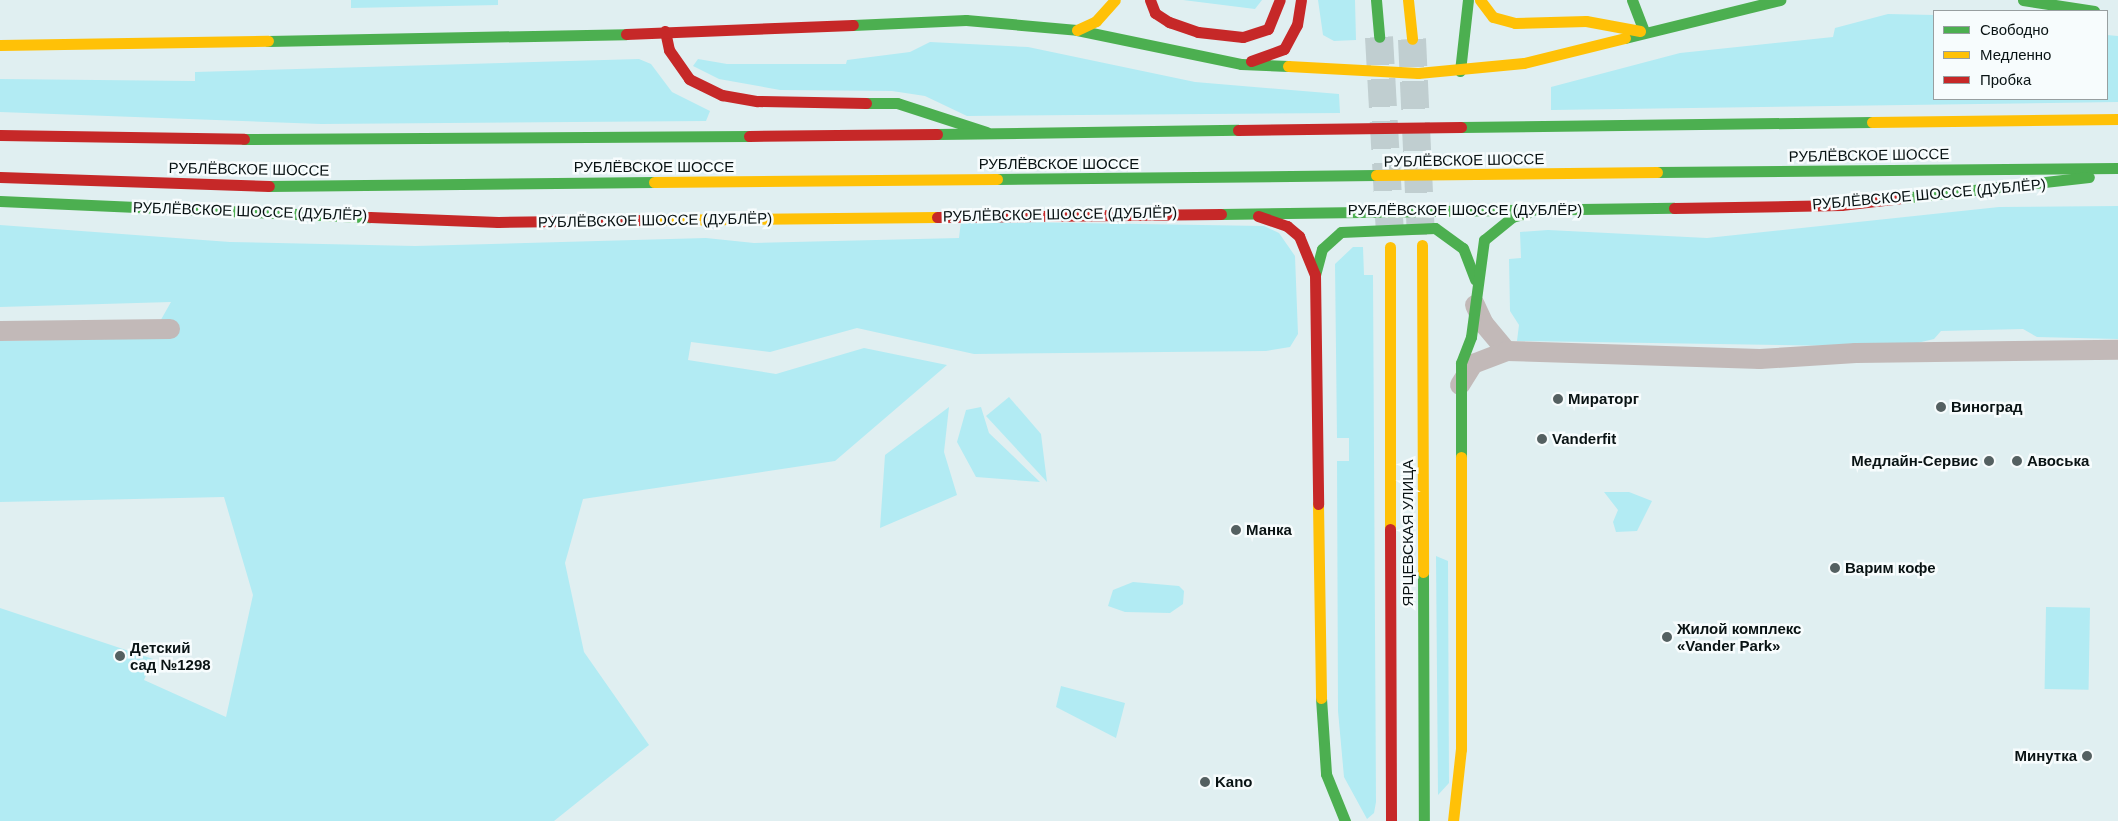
<!DOCTYPE html>
<html>
<head>
<meta charset="utf-8">
<style>
  body { margin:0 }
  #map { position:relative; width:2118px; height:821px; overflow:hidden; background:#e0eff1; font-family:Arial,sans-serif }
  div>[style] { position:absolute }
  .green>* { inset:0; background:#b2ebf3; transform-origin:0 0 }
  .secondary-tunnel>* { height:28px; margin-top:-14px; transform-origin:0; background:repeating-linear-gradient(90deg,#c0ced0 0 28px,transparent 0 42px) }
  .street>* { height:20px; margin:-10px; padding:0 10px; transform-origin:10px; border-radius:10px; background:#c2b9b8 }
  .fast>* { height:11px; margin:-5.5px; padding:0 5.5px; transform-origin:5.5px; border-radius:5.5px; background:#4caf50 }
  .slow>* { height:11px; margin:-5.5px; padding:0 5.5px; transform-origin:5.5px; border-radius:5.5px; background:#ffc107 }
  .jam>* { height:11px; margin:-5.5px; padding:0 5.5px; transform-origin:5.5px; border-radius:5.5px; background:#c62828 }
  .dots>* { width:14px; height:14px; translate:-50% -50%; box-sizing:border-box; border:2px solid #f7fcfd; border-radius:50% }
  span { translate:-50% -50%; white-space:nowrap; text-align:center; line-height:1.15; -webkit-text-stroke:5px #f7fcfd; paint-order:stroke }
  .street-label { font-size:15px; color:#091314 }
  .poi-label { font-size:15px; color:#091314; font-weight:700 }
  .left { translate:0 -50%; text-align:left }
  .right { translate:-100% -50%; text-align:right }
  .legend { position:absolute; left:1933px; top:10px; width:175px; height:90px; box-sizing:border-box; background:#f7fcfd; border:1px solid #989fa0; margin:0; padding:6px 9px; list-style:none; font-size:15px; color:#091314 }
  .legend li { display:flex; align-items:center; gap:10px; height:25px }
  .legend b { width:25px; border:1px solid #989fa0 }
</style>
</head>
<body>
<div id="map">
  <div class="green">
    <div style="clip-path:polygon(351px 0,498px 0,498px 5px,351px 8px)"></div>
    <div style="clip-path:polygon(1183px 0,1262px 0,1255px 9px)"></div>
    <div style="clip-path:polygon(1318px 0,1355px 0,1356px 40px,1334px 41px,1323px 35px)"></div>
    <div style="clip-path:polygon(1888px 14px,1934px 15px,1934px 99px,2107px 99px,2107px 35px,2118px 36px,2118px 102px,1551px 110px,1551px 87px,1680px 53px,1833px 37px,1835px 28px)"></div>
    <div style="clip-path:polygon(930px 42px,1028px 47px,1195px 82px,1339px 94px,1340px 113px,967px 116px,925px 96px,892px 91px,780px 90px,719px 79px,693px 66px,698px 59px,727px 64px,846px 64px,847px 60px,910px 52px)"></div>
    <div style="clip-path:polygon(639px 59px,651px 64px,672px 92px,710px 111px,706px 121px,321px 124px,0 112px,0 79px,195px 81px,195px 72px)"></div>
    <div style="clip-path:polygon(2118px 206px,2118px 339px,2037px 337px,2023px 329px,1941px 331px,1934px 339px,1900px 347px,1517px 341px,1519px 325px,1510px 311px,1509px 259px,1521px 258px,1520px 232px,1548px 230px,1707px 238px,1999px 207px)"></div>
    <div style="clip-path:polygon(961px 221px,1264px 226px,1279px 233px,1295px 256px,1298px 334px,1290px 347px,1266px 351px,974px 354px,857px 328px,770px 352px,691px 342px,688px 360px,776px 374px,864px 348px,947px 365px,835px 461px,583px 499px,565px 563px,584px 652px,649px 745px,554px 821px,0 821px,0 608px,153px 659px,144px 680px,226px 717px,253px 595px,224px 497px,0 502px,0 341px,94px 339px,154px 332px,171px 302px,0 307px,0 225px,230px 242px,415px 246px,706px 238px,754px 243px,959px 238px)"></div>
    <div style="clip-path:polygon(1353px 247px,1363px 247px,1364px 275px,1373px 275px,1376px 802px,1374px 813px,1367px 819px,1344px 777px,1338px 711px,1337px 461px,1349px 461px,1349px 438px,1337px 438px,1335px 264px)"></div>
    <div style="clip-path:polygon(1009px 397px,1041px 434px,1047px 482px,986px 416px)"></div>
    <div style="clip-path:polygon(949px 407px,944px 452px,957px 495px,880px 528px,885px 455px)"></div>
    <div style="clip-path:polygon(981px 407px,989px 433px,1040px 482px,976px 477px,957px 442px,966px 410px)"></div>
    <div style="clip-path:polygon(1604px 492px,1629px 492px,1652px 501px,1637px 531px,1616px 532px,1613px 522px,1618px 510px)"></div>
    <div style="clip-path:polygon(1436px 556px,1448px 561px,1449px 783px,1438px 795px)"></div>
    <div style="clip-path:polygon(1133px 582px,1179px 586px,1184px 591px,1183px 604px,1170px 613px,1125px 612px,1108px 606px,1113px 590px)"></div>
    <div style="left:2046px;top:607px;width:44px;height:82px;rotate:1deg"></div>
    <div style="clip-path:polygon(1061px 686px,1125px 703px,1116px 738px,1056px 707px)"></div>
  </div>
  <div class="secondary-tunnel">
    <div style="left:1379px;top:37px;width:198px;rotate:86.8deg"></div>
    <div style="left:1412px;top:39px;width:197px;rotate:87.4deg"></div>
  </div>
  <div class="street">
    <div style="left:1475px;top:305px;width:21px;rotate:65deg"></div>
    <div style="left:1484px;top:324px;width:35px;rotate:50deg"></div>
    <div style="left:0;top:331px;width:170px;rotate:-0.7deg"></div>
    <div style="left:1460px;top:385px;width:25px;rotate:-58deg"></div>
    <div style="left:1473px;top:364px;width:36px;rotate:-21deg"></div>
    <div style="left:1507px;top:351px;width:253px;rotate:1.8deg"></div>
    <div style="left:1760px;top:359px;width:96px;rotate:-3.6deg"></div>
    <div style="left:1856px;top:353px;width:262px;rotate:-0.7deg"></div>
  </div>
  <div class="fast">
    <div style="left:1376px;top:0;width:37px;rotate:85deg"></div>
    <div style="left:1632px;top:0;width:34px;rotate:69deg"></div>
    <div style="left:2023px;top:0;width:72px;rotate:8.8deg"></div>
    <div style="left:853px;top:25px;width:113px;rotate:-2.5deg"></div>
    <div style="left:966px;top:20px;width:111px;rotate:5.1deg"></div>
    <div style="left:1077px;top:30px;width:167px;rotate:11.7deg"></div>
    <div style="left:1241px;top:64px;width:47px;rotate:2.4deg"></div>
    <div style="left:1625px;top:38px;width:160px;rotate:-13.8deg"></div>
    <div style="left:268px;top:41px;width:358px;rotate:-1.1deg"></div>
    <div style="left:1460px;top:71px;width:71px;rotate:-83.6deg"></div>
    <div style="left:866px;top:103px;width:31px"></div>
    <div style="left:897px;top:103px;width:94px;rotate:18deg"></div>
    <div style="left:1461px;top:127px;width:411px;rotate:-0.7deg"></div>
    <div style="left:937px;top:134px;width:301px;rotate:-0.8deg"></div>
    <div style="left:244px;top:139px;width:505px;rotate:-0.34deg"></div>
    <div style="left:1657px;top:172px;width:461px;rotate:-0.5deg"></div>
    <div style="left:997px;top:179px;width:379px;rotate:-0.6deg"></div>
    <div style="left:269px;top:186px;width:385px;rotate:-0.6deg"></div>
    <div style="left:1902px;top:198px;width:188px;rotate:-6.4deg"></div>
    <div style="left:0;top:201px;width:370px;rotate:2.5deg"></div>
    <div style="left:1221px;top:214px;width:453px;rotate:-0.8deg"></div>
    <div style="left:1315px;top:275px;width:27px;rotate:-75deg"></div>
    <div style="left:1322px;top:249px;width:25px;rotate:-42deg"></div>
    <div style="left:1341px;top:232px;width:94px;rotate:-2.4deg"></div>
    <div style="left:1435px;top:228px;width:34px;rotate:36deg"></div>
    <div style="left:1463px;top:248px;width:34px;rotate:69deg"></div>
    <div style="left:1461px;top:457px;width:94px;rotate:-90deg"></div>
    <div style="left:1461px;top:363px;width:28px;rotate:-69deg"></div>
    <div style="left:1471px;top:337px;width:98px;rotate:-82.4deg"></div>
    <div style="left:1484px;top:240px;width:36px;rotate:-39deg"></div>
    <div style="left:1512px;top:217px;width:16px;rotate:-15deg"></div>
    <div style="left:1423px;top:572px;width:249px;rotate:89.8deg"></div>
    <div style="left:1321px;top:698px;width:76px;rotate:86.2deg"></div>
    <div style="left:1326px;top:774px;width:51px;rotate:68deg"></div>
  </div>
  <div class="slow">
    <div style="left:1408px;top:0;width:39px;rotate:84deg"></div>
    <div style="left:1480px;top:0;width:21px;rotate:53deg"></div>
    <div style="left:1493px;top:17px;width:23px;rotate:15deg"></div>
    <div style="left:1515px;top:23px;width:71px;rotate:-1.6deg"></div>
    <div style="left:1586px;top:21px;width:55px;rotate:10.5deg"></div>
    <div style="left:1077px;top:30px;width:21px;rotate:-25deg"></div>
    <div style="left:1096px;top:21px;width:28px;rotate:-48deg"></div>
    <div style="left:0;top:45px;width:268px;rotate:-0.9deg"></div>
    <div style="left:1288px;top:66px;width:130px;rotate:3.1deg"></div>
    <div style="left:1418px;top:73px;width:106px;rotate:-5.4deg"></div>
    <div style="left:1524px;top:63px;width:104px;rotate:-13.9deg"></div>
    <div style="left:1872px;top:122px;width:246px;rotate:-0.7deg"></div>
    <div style="left:1376px;top:175px;width:281px;rotate:-0.6deg"></div>
    <div style="left:654px;top:182px;width:343px;rotate:-0.5deg"></div>
    <div style="left:644px;top:220px;width:293px;rotate:-0.6deg"></div>
    <div style="left:1422px;top:245px;width:327px;rotate:89.8deg"></div>
    <div style="left:1390px;top:247px;width:282px;rotate:90deg"></div>
    <div style="left:1318px;top:504px;width:194px;rotate:89.1deg"></div>
    <div style="left:1453px;top:821px;width:72px;rotate:-83.7deg"></div>
    <div style="left:1461px;top:749px;width:292px;rotate:-90deg"></div>
  </div>
  <div class="jam">
    <div style="left:1150px;top:0;width:14px;rotate:69deg"></div>
    <div style="left:1155px;top:13px;width:17px;rotate:33deg"></div>
    <div style="left:1169px;top:22px;width:31px;rotate:19deg"></div>
    <div style="left:1198px;top:32px;width:45px;rotate:6.3deg"></div>
    <div style="left:1243px;top:37px;width:26px;rotate:-18deg"></div>
    <div style="left:1268px;top:29px;width:31px;rotate:-68deg"></div>
    <div style="left:665px;top:31px;width:19px;rotate:78deg"></div>
    <div style="left:669px;top:50px;width:35px;rotate:55deg"></div>
    <div style="left:689px;top:79px;width:37px;rotate:26deg"></div>
    <div style="left:722px;top:95px;width:36px;rotate:10deg"></div>
    <div style="left:757px;top:101px;width:109px;rotate:1.1deg"></div>
    <div style="left:626px;top:34px;width:227px;rotate:-2.3deg"></div>
    <div style="left:1251px;top:61px;width:35px;rotate:-20deg"></div>
    <div style="left:1284px;top:49px;width:27px;rotate:-62deg"></div>
    <div style="left:1297px;top:25px;width:25px;rotate:-81deg"></div>
    <div style="left:1238px;top:130px;width:223px;rotate:-0.8deg"></div>
    <div style="left:0;top:135px;width:244px;rotate:0.9deg"></div>
    <div style="left:749px;top:136px;width:188px;rotate:-0.6deg"></div>
    <div style="left:0;top:177px;width:269px;rotate:1.9deg"></div>
    <div style="left:1674px;top:208px;width:167px;rotate:-1deg"></div>
    <div style="left:1841px;top:205px;width:61px;rotate:-6.5deg"></div>
    <div style="left:1258px;top:216px;width:31px;rotate:19deg"></div>
    <div style="left:1287px;top:226px;width:16px;rotate:40deg"></div>
    <div style="left:1299px;top:236px;width:42px;rotate:67.7deg"></div>
    <div style="left:1315px;top:275px;width:229px;rotate:89.2deg"></div>
    <div style="left:370px;top:217px;width:128px;rotate:2.2deg"></div>
    <div style="left:498px;top:222px;width:146px;rotate:-0.8deg"></div>
    <div style="left:937px;top:217px;width:284px;rotate:-0.6deg"></div>
    <div style="left:1390px;top:529px;width:292px;rotate:89.8deg"></div>
  </div>
  <div class="dots">
    <div style="left:1558px;top:399px;background:#546061"></div>
    <div style="left:1941px;top:407px;background:#546061"></div>
    <div style="left:1542px;top:439px;background:#546061"></div>
    <div style="left:1989px;top:461px;background:#546061"></div>
    <div style="left:2017px;top:461px;background:#546061"></div>
    <div style="left:1236px;top:530px;background:#546061"></div>
    <div style="left:1835px;top:568px;background:#546061"></div>
    <div style="left:1667px;top:637px;background:#546061"></div>
    <div style="left:120px;top:656px;background:#546061"></div>
    <div style="left:2087px;top:756px;background:#546061"></div>
    <div style="left:1205px;top:782px;background:#546061"></div>
  </div>
  <div class="street-label">
    <span style="left:1869px;top:155px;rotate:-1deg">РУБЛЁВСКОЕ ШОССЕ</span>
    <span style="left:1464px;top:160px;rotate:-1deg">РУБЛЁВСКОЕ ШОССЕ</span>
    <span style="left:1059px;top:164px">РУБЛЁВСКОЕ ШОССЕ</span>
    <span style="left:654px;top:167px">РУБЛЁВСКОЕ ШОССЕ</span>
    <span style="left:249px;top:169px;rotate:1deg">РУБЛЁВСКОЕ ШОССЕ</span>
    <span style="left:1929px;top:194px;rotate:-5deg">РУБЛЁВСКОЕ ШОССЕ (ДУБЛЁР)</span>
    <span style="left:1465px;top:210px">РУБЛЁВСКОЕ ШОССЕ (ДУБЛЁР)</span>
    <span style="left:250px;top:211px;rotate:2deg">РУБЛЁВСКОЕ ШОССЕ (ДУБЛЁР)</span>
    <span style="left:1060px;top:214px;rotate:-1deg">РУБЛЁВСКОЕ ШОССЕ (ДУБЛЁР)</span>
    <span style="left:655px;top:220px;rotate:-1deg">РУБЛЁВСКОЕ ШОССЕ (ДУБЛЁР)</span>
    <span style="left:1408px;top:533px;rotate:-90deg">ЯРЦЕВСКАЯ УЛИЦА</span>
  </div>
  <div class="poi-label">
    <span class="left" style="left:1568px;top:399px">Мираторг</span>
    <span class="left" style="left:1951px;top:407px">Виноград</span>
    <span class="left" style="left:1552px;top:439px">Vanderfit</span>
    <span class="right" style="left:1978px;top:461px">Медлайн-Сервис</span>
    <span class="left" style="left:2027px;top:461px">Авоська</span>
    <span class="left" style="left:1246px;top:530px">Манка</span>
    <span class="left" style="left:1845px;top:568px">Варим кофе</span>
    <span class="left" style="left:1677px;top:637px">Жилой комплекс<br>«Vander Park»</span>
    <span class="left" style="left:130px;top:656px">Детский<br>сад №1298</span>
    <span class="right" style="left:2077px;top:756px">Минутка</span>
    <span class="left" style="left:1215px;top:782px">Kano</span>
  </div>
  <ul class="legend">
  <li><b style="height:6px;background:#4caf50"></b>Свободно</li>
  <li><b style="height:6px;background:#ffc107"></b>Медленно</li>
  <li><b style="height:6px;background:#c62828"></b>Пробка</li>
  </ul>
</div>
</body>
</html>
